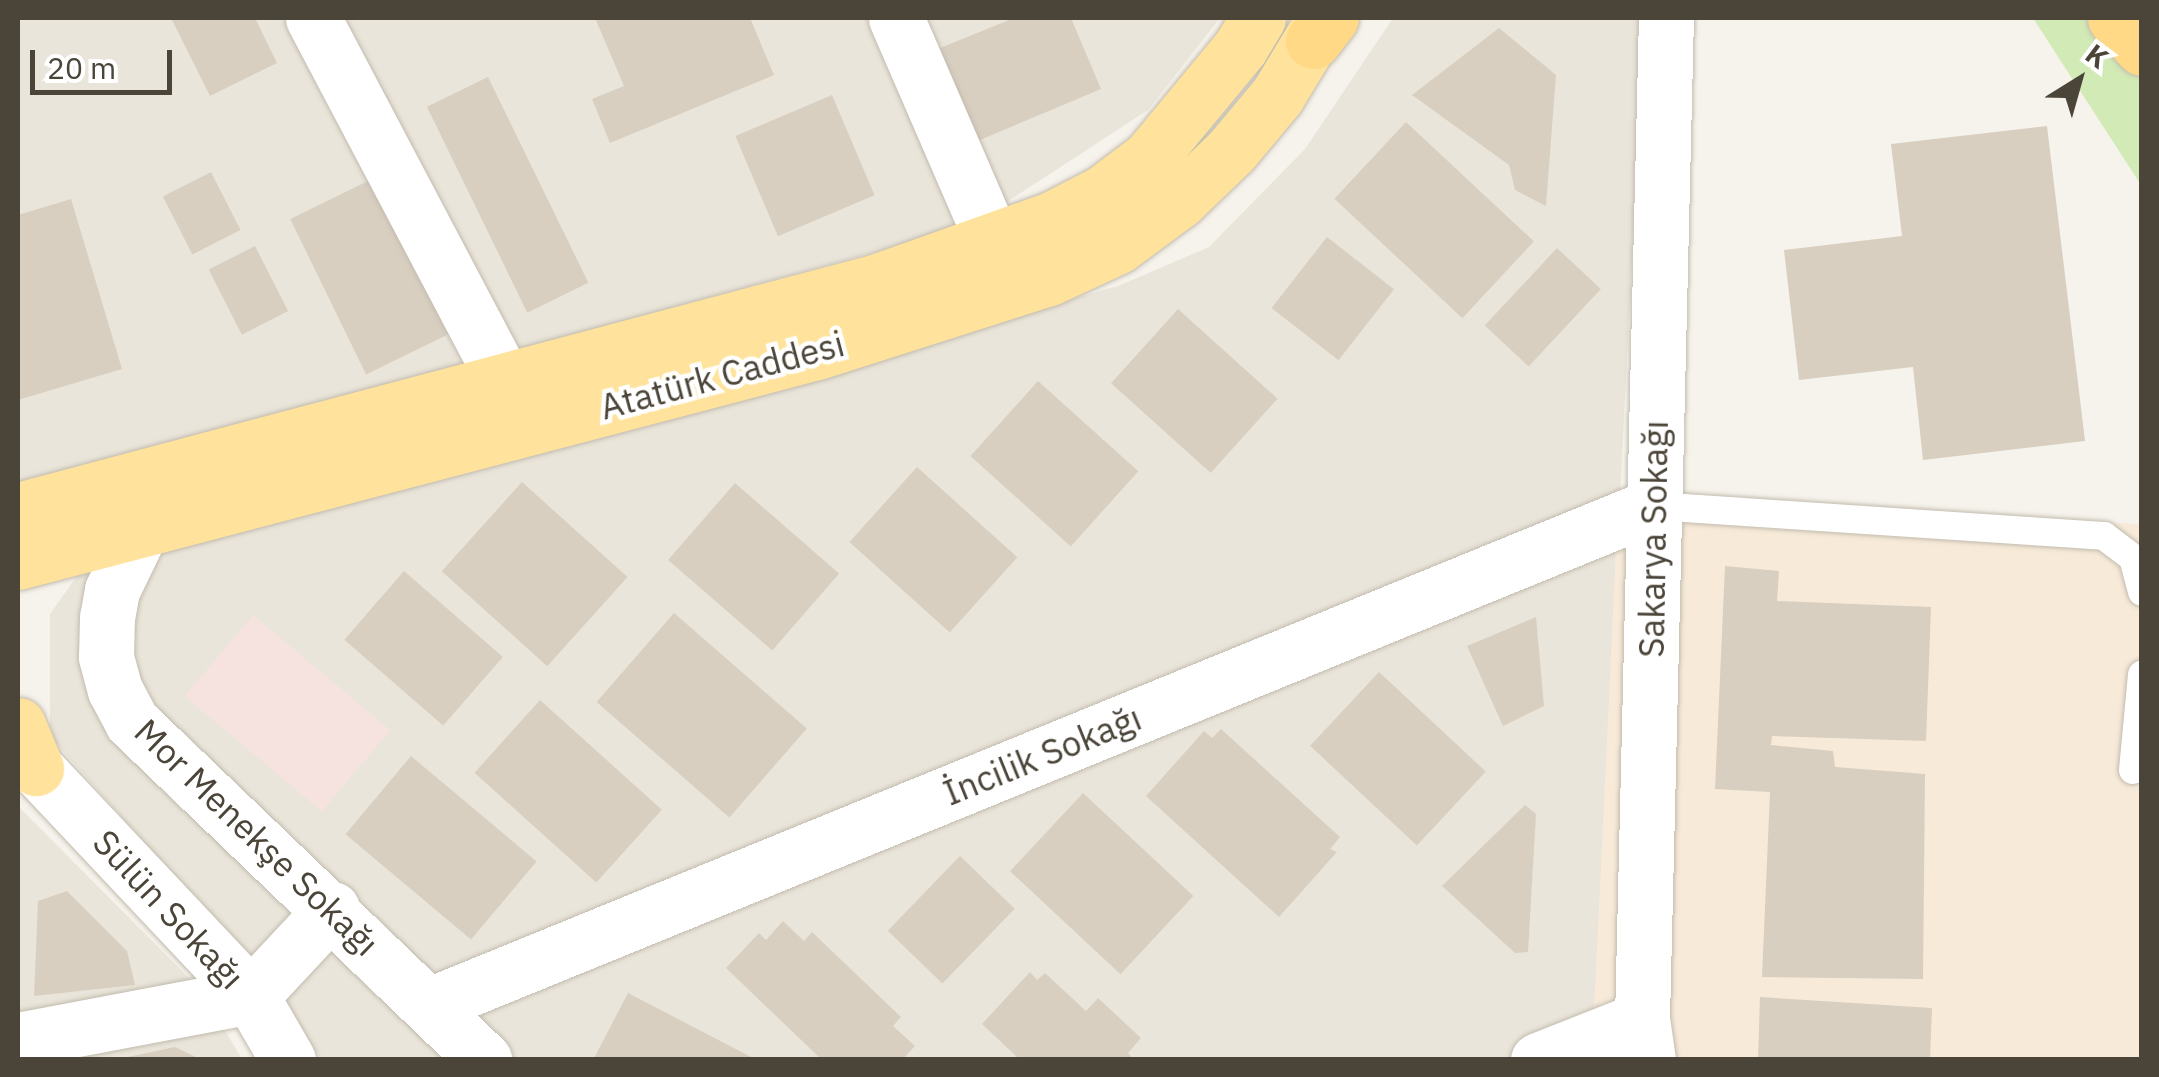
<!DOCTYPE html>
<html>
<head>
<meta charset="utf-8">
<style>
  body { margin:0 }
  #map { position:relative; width:2159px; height:1077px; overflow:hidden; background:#f6f3ec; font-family:"IBM Plex Sans",sans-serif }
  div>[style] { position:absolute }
  .residential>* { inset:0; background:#eae5da }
  .commercial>* { inset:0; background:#f7ead8 }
  .medical>* { inset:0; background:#f6e3e0; transform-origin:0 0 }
  .green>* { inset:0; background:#d2eab5 }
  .building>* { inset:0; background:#d8cfc1; transform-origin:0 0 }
  .roads { filter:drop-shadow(0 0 2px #c2bbae) drop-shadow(0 0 2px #c2bbae) }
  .service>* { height:28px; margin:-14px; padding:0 14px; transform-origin:14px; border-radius:14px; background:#fff }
  .minor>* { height:55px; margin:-27.5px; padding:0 27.5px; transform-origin:27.5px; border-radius:27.5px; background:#fff }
  .tertiary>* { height:55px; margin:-27.5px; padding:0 27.5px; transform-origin:27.5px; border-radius:27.5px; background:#fff }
  .primary>* { height:55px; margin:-27.5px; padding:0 27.5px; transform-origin:27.5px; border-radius:27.5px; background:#ffe39c }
  .trunk>* { height:55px; margin:-27.5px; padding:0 27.5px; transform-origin:27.5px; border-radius:27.5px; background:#ffd985 }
  span { translate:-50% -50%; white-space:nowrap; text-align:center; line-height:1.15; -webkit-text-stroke:9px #fff; paint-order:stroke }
  .street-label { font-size:35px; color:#4b4439 }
  .frame { position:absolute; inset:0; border:20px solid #4b4439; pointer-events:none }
  .north { position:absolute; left:2029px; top:30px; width:100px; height:100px; -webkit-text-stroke:8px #fff; paint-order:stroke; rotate:37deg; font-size:28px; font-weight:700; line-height:40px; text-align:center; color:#4b4439 }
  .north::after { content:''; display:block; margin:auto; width:35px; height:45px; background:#4b4439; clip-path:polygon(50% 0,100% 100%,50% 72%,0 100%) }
  .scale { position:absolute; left:30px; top:50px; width:142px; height:45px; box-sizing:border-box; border:5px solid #4b4439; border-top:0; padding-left:12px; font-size:30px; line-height:35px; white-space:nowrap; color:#4b4439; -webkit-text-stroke:8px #fff; paint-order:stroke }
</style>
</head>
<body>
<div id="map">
  <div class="residential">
    <div style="clip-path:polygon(18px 18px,1220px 18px,1148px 110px,970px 226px,18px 486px)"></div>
    <div style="clip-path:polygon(1393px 18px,1644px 18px,1594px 1015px,1606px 1059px,320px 1059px,283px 999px,50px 736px,50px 614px,77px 576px,1118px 286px,1209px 247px,1305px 149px)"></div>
    <div style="clip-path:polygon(18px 806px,200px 989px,242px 1059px,18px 1059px)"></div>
  </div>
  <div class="commercial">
    <div style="clip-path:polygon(1674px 509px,2141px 524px,2141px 1059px,1606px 1059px,1594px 1015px,1617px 527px)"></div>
  </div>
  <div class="medical">
    <div style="left:253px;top:615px;width:179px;height:106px;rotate:40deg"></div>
  </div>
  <div class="green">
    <div style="clip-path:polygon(2033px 18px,2090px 18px,2141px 79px,2141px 185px)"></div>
  </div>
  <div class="building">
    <div style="clip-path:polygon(171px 18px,255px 18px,277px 63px,210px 96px)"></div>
    <div style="clip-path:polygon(595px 18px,750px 18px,774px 75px,610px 143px,592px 99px,624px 86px)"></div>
    <div style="clip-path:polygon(1014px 18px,1071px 18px,1101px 89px,975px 142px,935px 50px)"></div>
    <div style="clip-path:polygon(1499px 28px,1556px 75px,1546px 206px,1515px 190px,1509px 165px,1412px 95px)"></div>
    <div style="left:488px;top:77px;width:229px;height:68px;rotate:64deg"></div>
    <div style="left:832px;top:95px;width:109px;height:105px;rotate:67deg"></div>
    <div style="left:1406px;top:122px;width:175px;height:105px;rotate:43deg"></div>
    <div style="clip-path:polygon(2047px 126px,2085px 441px,1923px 460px,1913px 367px,1799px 380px,1784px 250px,1902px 236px,1891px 144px)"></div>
    <div style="left:211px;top:172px;width:65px;height:54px;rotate:63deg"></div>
    <div style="left:372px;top:179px;width:173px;height:91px;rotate:64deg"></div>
    <div style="clip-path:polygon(71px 199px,122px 369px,18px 400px,18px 215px)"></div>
    <div style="left:1327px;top:237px;width:85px;height:90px;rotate:38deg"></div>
    <div style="left:255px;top:246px;width:73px;height:52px;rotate:63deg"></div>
    <div style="left:1557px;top:248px;width:60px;height:106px;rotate:43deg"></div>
    <div style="left:1178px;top:309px;width:134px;height:100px;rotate:42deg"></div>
    <div style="left:1038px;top:381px;width:135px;height:101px;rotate:42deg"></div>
    <div style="left:917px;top:467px;width:135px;height:101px;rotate:42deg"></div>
    <div style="left:522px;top:482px;width:142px;height:120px;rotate:42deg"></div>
    <div style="left:735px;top:483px;width:138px;height:102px;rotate:41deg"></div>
    <div style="clip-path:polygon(1725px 566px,1779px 571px,1777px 601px,1931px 607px,1926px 741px,1772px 736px,1771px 745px,1833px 751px,1835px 767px,1925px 774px,1923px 979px,1762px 977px,1770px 792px,1715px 789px)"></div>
    <div style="left:404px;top:571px;width:131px;height:91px;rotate:41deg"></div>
    <div style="left:674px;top:613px;width:176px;height:118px;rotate:41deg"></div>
    <div style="clip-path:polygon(1536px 617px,1544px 706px,1503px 726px,1467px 646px)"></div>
    <div style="left:1379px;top:672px;width:146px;height:101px;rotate:43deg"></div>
    <div style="left:540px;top:700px;width:164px;height:98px;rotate:42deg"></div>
    <div style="clip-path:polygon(1221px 729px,1340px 837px,1330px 849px,1337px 852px,1279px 917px,1146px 796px,1204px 731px,1212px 738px)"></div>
    <div style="left:411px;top:756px;width:164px;height:102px;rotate:40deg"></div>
    <div style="left:1083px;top:793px;width:151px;height:107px;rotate:43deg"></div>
    <div style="clip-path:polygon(1525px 805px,1536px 814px,1528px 952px,1515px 953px,1442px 886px)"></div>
    <div style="left:960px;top:856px;width:76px;height:104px;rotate:44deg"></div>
    <div style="clip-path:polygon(67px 891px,127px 951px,135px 985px,34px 996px,38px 901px)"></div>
    <div style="clip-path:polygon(783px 921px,804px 941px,812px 932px,901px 1017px,893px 1026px,915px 1046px,902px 1060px,822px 1060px,726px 968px,759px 933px,766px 940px)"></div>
    <div style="clip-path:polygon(1030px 972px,1037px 980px,1045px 973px,1086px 1011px,1098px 998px,1141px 1038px,1128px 1053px,1134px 1060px,1020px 1060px,982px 1024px)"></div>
    <div style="clip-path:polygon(628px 993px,757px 1060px,593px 1060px)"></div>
    <div style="clip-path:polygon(1760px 997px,1932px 1008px,1930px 1060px,1758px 1060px)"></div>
    <div style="clip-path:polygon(175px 1047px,202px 1060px,123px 1060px,123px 1058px)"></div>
  </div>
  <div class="roads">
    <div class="service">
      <div style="left:1653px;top:506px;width:452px;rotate:3.8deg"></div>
      <div style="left:2104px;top:536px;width:36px;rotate:37deg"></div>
      <div style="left:2133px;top:558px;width:35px;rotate:75deg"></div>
      <div style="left:2133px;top:770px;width:96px;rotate:-84.6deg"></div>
    </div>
    <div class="minor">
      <div style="left:313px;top:18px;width:407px;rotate:62.2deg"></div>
      <div style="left:896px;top:18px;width:244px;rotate:66.6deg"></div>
      <div style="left:143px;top:526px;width:71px;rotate:115.8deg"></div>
      <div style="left:112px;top:590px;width:27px;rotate:100deg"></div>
      <div style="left:107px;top:617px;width:40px;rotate:91.4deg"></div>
      <div style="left:106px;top:657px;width:34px;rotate:75deg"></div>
      <div style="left:115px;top:690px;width:36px;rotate:62deg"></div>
      <div style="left:132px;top:722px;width:488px;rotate:43.8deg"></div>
      <div style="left:432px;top:1004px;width:1319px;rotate:-22.19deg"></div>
      <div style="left:18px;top:1040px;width:237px;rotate:-10.7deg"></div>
      <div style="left:251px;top:996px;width:119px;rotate:-47deg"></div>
      <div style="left:1538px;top:1060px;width:112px;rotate:-21.5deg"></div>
      <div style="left:1648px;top:1060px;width:41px;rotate:-98.3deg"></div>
      <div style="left:1642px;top:1019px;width:1001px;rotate:-88.63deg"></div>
    </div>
    <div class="tertiary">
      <div style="left:36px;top:768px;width:313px;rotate:46.7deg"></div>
      <div style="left:251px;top:996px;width:74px;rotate:60deg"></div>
    </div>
    <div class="primary">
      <div style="left:18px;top:510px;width:890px;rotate:-14.91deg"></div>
      <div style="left:878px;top:281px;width:185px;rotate:-19.6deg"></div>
      <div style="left:1052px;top:219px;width:59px;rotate:-27.4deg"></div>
      <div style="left:1104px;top:192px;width:56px;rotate:-37.1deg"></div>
      <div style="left:1149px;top:158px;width:143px;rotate:-50.4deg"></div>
      <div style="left:1240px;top:48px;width:35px;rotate:-59deg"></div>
      <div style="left:18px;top:562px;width:826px;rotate:-14.73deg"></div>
      <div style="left:817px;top:352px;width:244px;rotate:-17.7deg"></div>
      <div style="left:1049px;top:278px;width:76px;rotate:-24.9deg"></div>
      <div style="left:1118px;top:246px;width:77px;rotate:-36.6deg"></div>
      <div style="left:1180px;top:200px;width:71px;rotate:-43.9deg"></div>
      <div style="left:1231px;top:151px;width:72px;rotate:-50.1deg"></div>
      <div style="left:1277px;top:96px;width:91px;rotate:-58.9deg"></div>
      <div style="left:18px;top:725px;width:47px;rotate:67.3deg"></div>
    </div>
    <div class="trunk">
      <div style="left:2115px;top:18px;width:40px;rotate:48deg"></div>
      <div style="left:1313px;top:41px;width:29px;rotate:-52deg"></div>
    </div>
  </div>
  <div class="street-label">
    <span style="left:722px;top:375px;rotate:-15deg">Atatürk Caddesi</span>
    <span style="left:1653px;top:539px;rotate:-89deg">Sakarya Sokağı</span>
    <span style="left:1042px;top:755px;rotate:-22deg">İncilik Sokağı</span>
    <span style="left:257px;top:837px;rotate:44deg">Mor Menekşe Sokağı</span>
    <span style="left:169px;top:909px;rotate:47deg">Sülün Sokağı</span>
  </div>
  <div class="frame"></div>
  <div class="north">K</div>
  <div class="scale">20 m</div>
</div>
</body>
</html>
